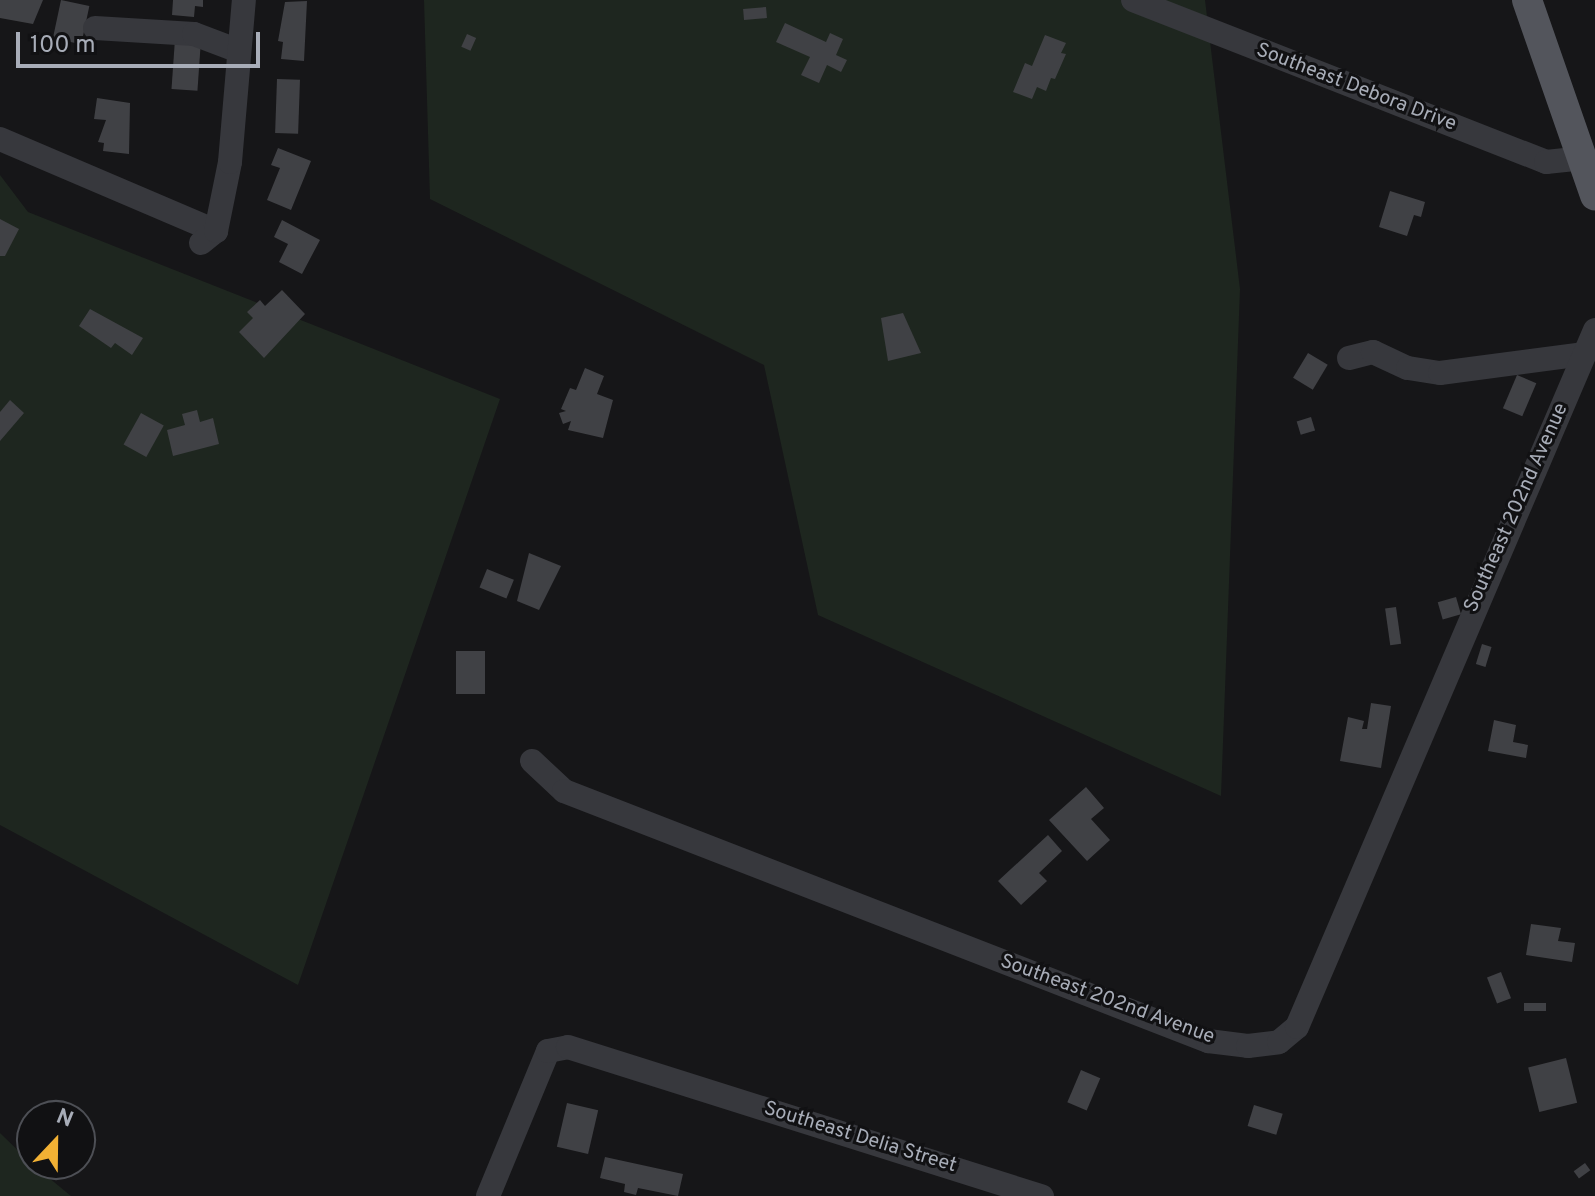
<!DOCTYPE html>
<html>
<head>
<meta charset="utf-8">
<style>
  body { margin:0 }
  #map { position:relative; width:1595px; height:1196px; overflow:hidden; background:#161618; font-family:Overpass,sans-serif }
  div>[style] { position:absolute }
  .green>* { inset:0; background:#1e261f }
  .building>* { inset:0; background:#404145; transform-origin:0 0 }
  .minor>* { height:24px; margin:-12px; padding:0 12px; transform-origin:12px; border-radius:12px; background:#37383d }
  .major>* { height:30px; margin:-15px; padding:0 15px; transform-origin:15px; border-radius:15px; background:#53555c }
  span { translate:-50% -50%; white-space:nowrap; text-align:center; line-height:1.15; -webkit-text-stroke:6px #111113; paint-order:stroke }
  .street-label { font-size:20px; color:#a8adb8 }
  .north { position:absolute; left:16px; top:1100px; width:80px; height:80px; box-sizing:border-box; background:#111113; border:2px solid #4d4f55; border-radius:50%; rotate:22deg; font-size:22px; font-weight:700; line-height:32px; text-align:center; color:#a8adb8 }
  .north::after { content:''; display:block; margin:auto; width:28px; height:36px; background:#f2b134; clip-path:polygon(50% 0,100% 100%,50% 72%,0 100%) }
  .scale { position:absolute; left:16px; top:32px; width:244px; height:36px; box-sizing:border-box; border:4px solid #a8adb8; border-top:0; padding-left:10px; font-size:24px; line-height:28px; white-space:nowrap; color:#a8adb8; -webkit-text-stroke:6px #111113; paint-order:stroke }
</style>
</head>
<body>
<div id="map">
  <div class="green">
    <div style="clip-path:polygon(424px 0,1205px 0,1240px 289px,1221px 796px,818px 615px,764px 365px,430px 199px)"></div>
    <div style="clip-path:polygon(0 175px,28px 212px,500px 399px,298px 985px,0 825px)"></div>
    <div style="clip-path:polygon(0 1133px,32px 1164px,71px 1196px,0 1196px)"></div>
  </div>
  <div class="building">
    <div style="clip-path:polygon(0 0,43px 0,33px 24px,0 18px)"></div>
    <div style="left:61px;top:0;width:29px;height:39px;rotate:12deg"></div>
    <div style="clip-path:polygon(173px 0,203px 0,203px 7px,195px 6px,194px 17px,172px 15px)"></div>
    <div style="clip-path:polygon(307px 1px,304px 61px,281px 59px,283px 42px,278px 41px,285px 2px)"></div>
    <div style="left:766px;top:7px;width:11px;height:23px;rotate:85deg"></div>
    <div style="clip-path:polygon(785px 23px,826px 42px,830px 33px,843px 39px,836px 55px,847px 60px,841px 72px,827px 65px,819px 83px,801px 75px,810px 57px,776px 42px)"></div>
    <div style="left:467px;top:34px;width:10px;height:14px;rotate:24deg"></div>
    <div style="clip-path:polygon(1045px 35px,1066px 43px,1061px 53px,1066px 54px,1055px 79px,1051px 78px,1046px 91px,1037px 87px,1032px 99px,1013px 92px,1025px 63px,1032px 66px)"></div>
    <div style="left:175px;top:39px;width:26px;height:50px;rotate:4deg"></div>
    <div style="left:277px;top:79px;width:23px;height:54px;rotate:2deg"></div>
    <div style="clip-path:polygon(97px 98px,130px 103px,129px 154px,103px 151px,104px 143px,98px 142px,106px 120px,94px 119px)"></div>
    <div style="clip-path:polygon(278px 148px,311px 161px,291px 210px,267px 200px,280px 168px,271px 165px)"></div>
    <div style="clip-path:polygon(1390px 191px,1425px 202px,1421px 217px,1414px 215px,1407px 236px,1379px 227px)"></div>
    <div style="clip-path:polygon(0 219px,19px 229px,5px 256px,0 256px)"></div>
    <div style="clip-path:polygon(282px 220px,320px 240px,302px 274px,279px 262px,288px 244px,274px 237px)"></div>
    <div style="clip-path:polygon(282px 290px,305px 314px,264px 358px,239px 332px,253px 318px,247px 312px,260px 300px,265px 306px)"></div>
    <div style="clip-path:polygon(90px 309px,143px 338px,132px 355px,115px 343px,111px 348px,79px 326px)"></div>
    <div style="clip-path:polygon(903px 313px,921px 353px,888px 361px,881px 318px)"></div>
    <div style="left:1308px;top:353px;width:23px;height:29px;rotate:31deg"></div>
    <div style="clip-path:polygon(585px 368px,604px 376px,597px 394px,613px 400px,603px 438px,568px 430px,571px 421px,563px 424px,559px 413px,566px 411px,561px 409px,570px 388px,576px 390px)"></div>
    <div style="left:1517px;top:375px;width:21px;height:36px;rotate:23deg"></div>
    <div style="clip-path:polygon(10px 400px,24px 413px,0 441px,0 412px)"></div>
    <div style="clip-path:polygon(197px 410px,200px 422px,213px 418px,219px 444px,173px 456px,167px 430px,185px 425px,182px 414px)"></div>
    <div style="left:141px;top:413px;width:26px;height:36px;rotate:29deg"></div>
    <div style="left:1311px;top:417px;width:14px;height:15px;rotate:73deg"></div>
    <div style="clip-path:polygon(529px 553px,561px 566px,539px 610px,517px 601px)"></div>
    <div style="left:487px;top:569px;width:29px;height:20px;rotate:22deg"></div>
    <div style="left:1456px;top:597px;width:18px;height:19px;rotate:74deg"></div>
    <div style="left:1396px;top:607px;width:37px;height:11px;rotate:82deg"></div>
    <div style="left:1482px;top:644px;width:10px;height:21px;rotate:17deg"></div>
    <div style="left:456px;top:651px;width:29px;height:43px"></div>
    <div style="clip-path:polygon(1371px 703px,1391px 706px,1381px 768px,1340px 761px,1348px 717px,1364px 721px,1362px 729px,1367px 729px)"></div>
    <div style="clip-path:polygon(1494px 720px,1516px 725px,1513px 742px,1528px 745px,1526px 758px,1488px 751px)"></div>
    <div style="clip-path:polygon(1086px 787px,1104px 808px,1091px 819px,1110px 840px,1087px 861px,1049px 820px)"></div>
    <div style="clip-path:polygon(1048px 835px,1062px 851px,1039px 873px,1047px 881px,1021px 905px,998px 881px)"></div>
    <div style="clip-path:polygon(1531px 924px,1561px 928px,1558px 941px,1575px 943px,1572px 962px,1526px 955px)"></div>
    <div style="left:1501px;top:972px;width:28px;height:15px;rotate:69deg"></div>
    <div style="left:1524px;top:1003px;width:22px;height:8px"></div>
    <div style="left:1566px;top:1058px;width:46px;height:39px;rotate:76deg"></div>
    <div style="left:1081px;top:1070px;width:21px;height:35px;rotate:23deg"></div>
    <div style="left:567px;top:1103px;width:32px;height:45px;rotate:13deg"></div>
    <div style="left:1254px;top:1105px;width:30px;height:22px;rotate:17deg"></div>
    <div style="clip-path:polygon(605px 1157px,683px 1174px,678px 1196px,638px 1188px,636px 1195px,624px 1192px,625px 1184px,600px 1178px)"></div>
    <div style="left:1585px;top:1163px;width:9px;height:14px;rotate:54deg"></div>
  </div>
  <div class="minor">
    <div style="left:1133px;top:0;width:444px;rotate:21.4deg"></div>
    <div style="left:1546px;top:162px;width:36px;rotate:-6deg"></div>
    <div style="left:95px;top:28px;width:99px;rotate:3.5deg"></div>
    <div style="left:194px;top:34px;width:48px;rotate:20.7deg"></div>
    <div style="left:0;top:139px;width:235px;rotate:23.1deg"></div>
    <div style="left:201px;top:243px;width:19px;rotate:-39deg"></div>
    <div style="left:216px;top:231px;width:70px;rotate:-78.5deg"></div>
    <div style="left:230px;top:162px;width:163px;rotate:-85.1deg"></div>
    <div style="left:1349px;top:358px;width:25px;rotate:-14deg"></div>
    <div style="left:1373px;top:352px;width:38px;rotate:25deg"></div>
    <div style="left:1408px;top:368px;width:32px;rotate:9deg"></div>
    <div style="left:1440px;top:373px;width:146px;rotate:-7.5deg"></div>
    <div style="left:532px;top:761px;width:44px;rotate:43.2deg"></div>
    <div style="left:564px;top:791px;width:691px;rotate:21.22deg"></div>
    <div style="left:1208px;top:1041px;width:40px;rotate:7.1deg"></div>
    <div style="left:1248px;top:1046px;width:31px;rotate:-7deg"></div>
    <div style="left:1279px;top:1042px;width:23px;rotate:-40deg"></div>
    <div style="left:1297px;top:1027px;width:758px;rotate:-66.85deg"></div>
    <div style="left:488px;top:1196px;width:157px;rotate:-67.5deg"></div>
    <div style="left:548px;top:1051px;width:20px;rotate:-11deg"></div>
    <div style="left:568px;top:1047px;width:497px;rotate:17.5deg"></div>
  </div>
  <div class="major">
    <div style="left:1527px;top:0;width:207px;rotate:70.8deg"></div>
  </div>
  <div class="street-label">
    <span style="left:1356px;top:88px;rotate:21deg">Southeast Debora Drive</span>
    <span style="left:1517px;top:508px;rotate:-66deg">Southeast 202nd Avenue</span>
    <span style="left:1107px;top:1000px;rotate:20deg">Southeast 202nd Avenue</span>
    <span style="left:860px;top:1138px;rotate:17deg">Southeast Delia Street</span>
  </div>
  <div class="north">N</div>
  <div class="scale">100 m</div>
</div>
</body>
</html>
